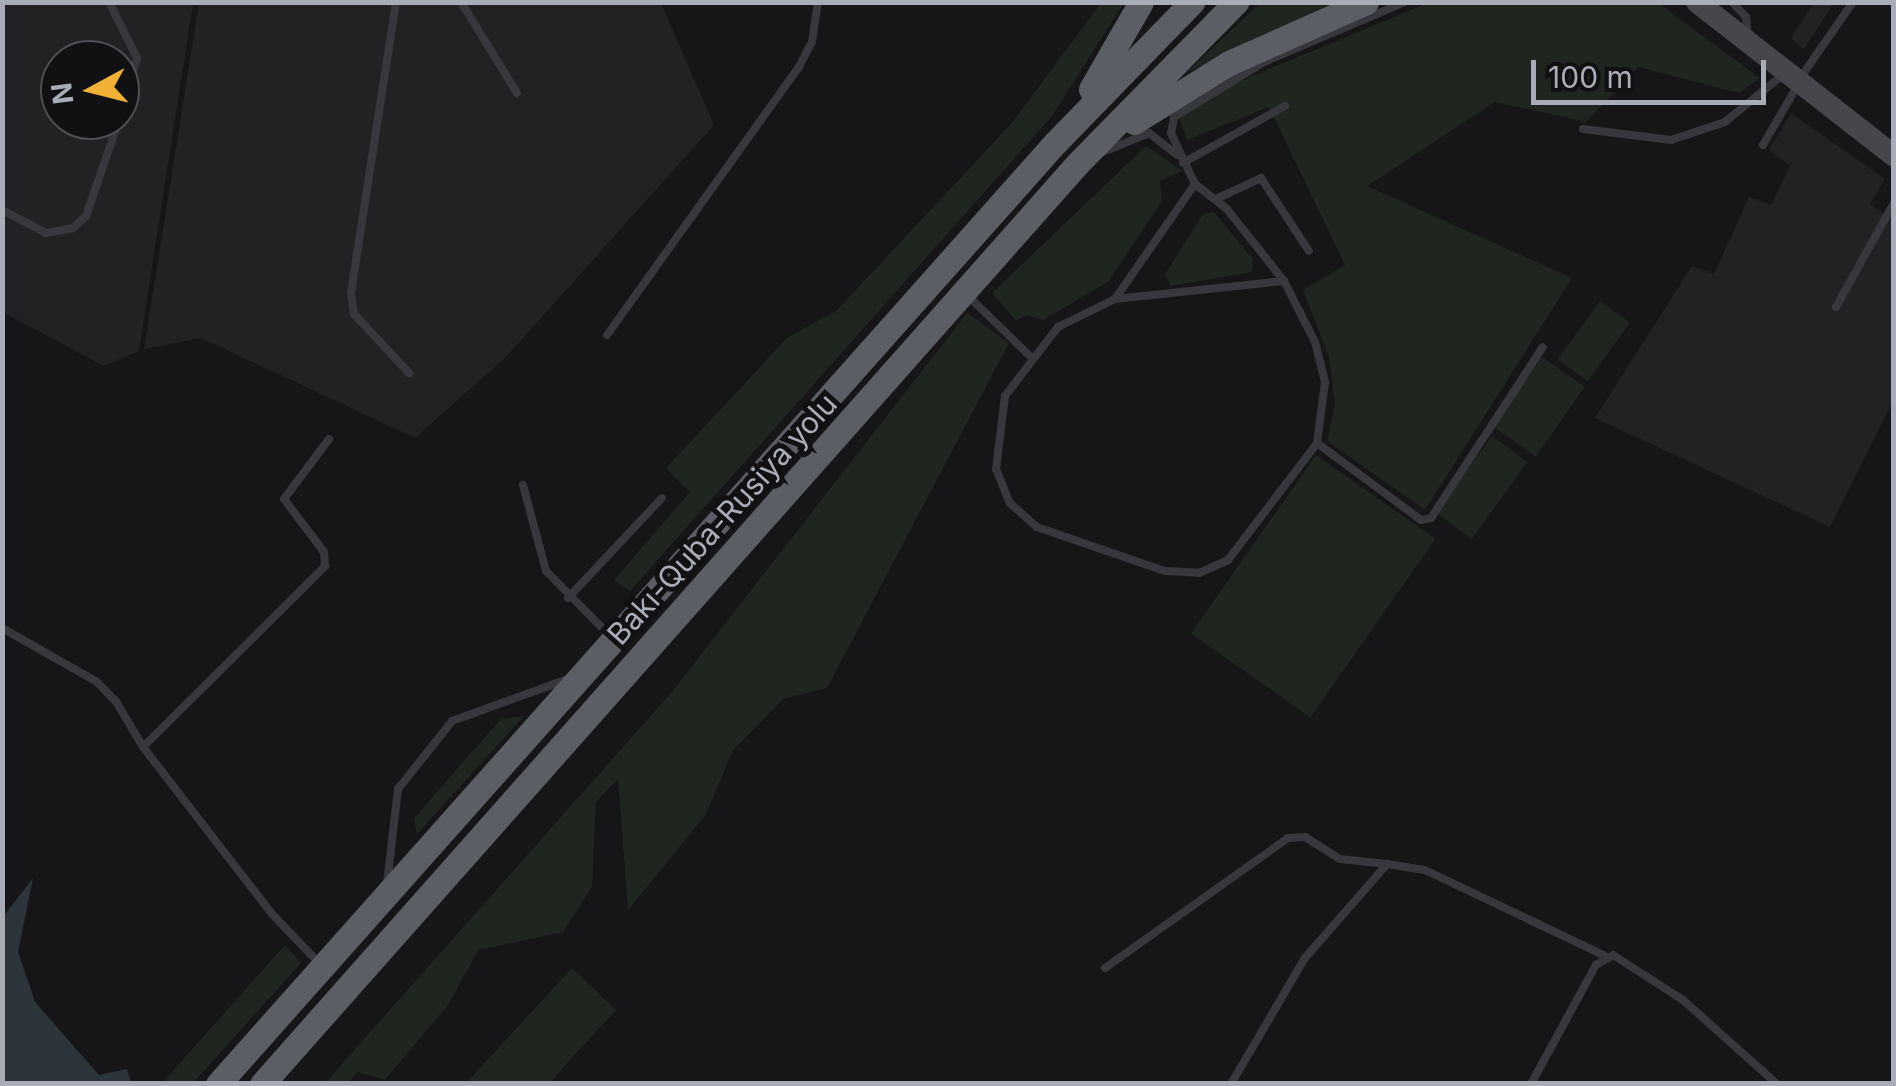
<!DOCTYPE html>
<html>
<head>
<meta charset="utf-8">
<style>
  body { margin:0 }
  #map { position:relative; width:1896px; height:1086px; overflow:hidden; background:#161618; font-family:Inter,sans-serif }
  div>[style] { position:absolute }
  .built>* { inset:0; background:#222225 }
  .green>* { inset:0; background:#1e261f; transform-origin:0 0 }
  .water>* { inset:0; background:#2c353c }
  .service>* { height:8px; margin:-4px; padding:0 4px; transform-origin:4px; border-radius:4px; background:#37383d }
  .secondary>* { height:22px; margin:-11px; padding:0 11px; transform-origin:11px; border-radius:11px; background:#45474d }
  .trunk>* { height:25px; margin:-12.5px; padding:0 12.5px; transform-origin:12.5px; border-radius:12.5px; background:#5b5e65 }
  span { translate:-50% -50%; white-space:nowrap; text-align:center; line-height:1.15; -webkit-text-stroke:10px #111113; paint-order:stroke }
  .street-label { font-size:30px; color:#a8adb8 }
  .frame { position:absolute; inset:0; border:5px solid #a8adb8; pointer-events:none }
  .north { position:absolute; left:40px; top:40px; width:100px; height:100px; box-sizing:border-box; background:#111113; border:2px solid #4d4f55; border-radius:50%; rotate:263deg; font-size:28px; font-weight:700; line-height:40px; text-align:center; color:#a8adb8 }
  .north::after { content:''; display:block; margin:auto; width:35px; height:45px; background:#f2b134; clip-path:polygon(50% 0,100% 100%,50% 72%,0 100%) }
  .scale { position:absolute; left:1531px; top:60px; width:235px; height:45px; box-sizing:border-box; border:5px solid #a8adb8; border-top:0; padding-left:12px; font-size:30px; line-height:35px; white-space:nowrap; color:#a8adb8; -webkit-text-stroke:8px #111113; paint-order:stroke }
</style>
</head>
<body>
<div id="map">
  <div class="built">
    <div style="clip-path:polygon(evenodd,2px 3px,193px 3px,139px 351px,103px 366px,3px 312px,2px 3px,60px 60px,120px 60px,120px 120px,60px 120px,60px 60px)"></div>
    <div style="clip-path:polygon(199px 3px,661px 3px,714px 125px,505px 358px,415px 438px,201px 338px,144px 349px)"></div>
    <div style="clip-path:polygon(1814px 3px,1834px 3px,1804px 49px,1791px 38px)"></div>
    <div style="clip-path:polygon(1791px 113px,1885px 179px,1870px 204px,1893px 220px,1893px 401px,1830px 527px,1595px 418px,1692px 266px,1714px 274px,1749px 197px,1771px 205px,1790px 166px,1769px 150px)"></div>
  </div>
  <div class="green">
    <div style="clip-path:polygon(1101px 3px,1124px 3px,1052px 116px,630px 591px,614px 580px,690px 492px,666px 468px,787px 338px,836px 311px,1011px 124px)"></div>
    <div style="clip-path:polygon(1260px 3px,1349px 3px,1186px 73px)"></div>
    <div style="clip-path:polygon(1428px 3px,1658px 3px,1760px 78px,1739px 93px,1638px 67px,1586px 122px,1495px 102px,1367px 186px,1572px 278px,1425px 510px,1327px 441px,1335px 405px,1329px 357px,1303px 290px,1345px 265px,1269px 107px,1187px 140px,1179px 117px,1240px 81px)"></div>
    <div style="clip-path:polygon(1146px 146px,1183px 171px,1160px 181px,1162px 201px,1108px 282px,1043px 320px,1026px 315px,1016px 321px,992px 293px)"></div>
    <div style="clip-path:polygon(1214px 212px,1253px 259px,1252px 272px,1171px 286px,1165px 274px,1203px 214px)"></div>
    <div style="left:1600px;top:301px;width:37px;height:72px;rotate:36deg"></div>
    <div style="clip-path:polygon(967px 313px,1009px 343px,827px 688px,783px 699px,733px 750px,705px 816px,628px 910px,618px 779px,596px 802px,592px 887px,563px 932px,478px 950px,448px 1005px,385px 1080px,358px 1072px,348px 1083px,325px 1083px,671px 693px)"></div>
    <div style="left:1542px;top:357px;width:52px;height:85px;rotate:35deg"></div>
    <div style="left:1492px;top:436px;width:44px;height:95px;rotate:36deg"></div>
    <div style="left:1316px;top:455px;width:146px;height:218px;rotate:35deg"></div>
    <div style="clip-path:polygon(524px 716px,417px 834px,414px 818px,501px 719px)"></div>
    <div style="clip-path:polygon(285px 945px,301px 963px,193px 1083px,162px 1083px)"></div>
    <div style="clip-path:polygon(572px 968px,616px 1010px,549px 1083px,466px 1083px)"></div>
  </div>
  <div class="water">
    <div style="clip-path:polygon(33px 878px,18px 952px,35px 1002px,99px 1075px,127px 1069px,131px 1083px,3px 1083px,3px 917px)"></div>
  </div>
  <div class="service">
    <div style="left:109px;top:2px;width:63px;rotate:63.4deg"></div>
    <div style="left:137px;top:58px;width:61px;rotate:106.1deg"></div>
    <div style="left:396px;top:2px;width:294px;rotate:98.8deg"></div>
    <div style="left:351px;top:293px;width:21px;rotate:82deg"></div>
    <div style="left:354px;top:314px;width:81px;rotate:47deg"></div>
    <div style="left:461px;top:2px;width:107px;rotate:58.4deg"></div>
    <div style="left:1732px;top:2px;width:21px;rotate:47deg"></div>
    <div style="left:1746px;top:17px;width:19px;rotate:84deg"></div>
    <div style="left:1801px;top:77px;width:91px;rotate:-55.3deg"></div>
    <div style="left:1583px;top:129px;width:89px;rotate:7.1deg"></div>
    <div style="left:1671px;top:140px;width:57px;rotate:-18.4deg"></div>
    <div style="left:1725px;top:122px;width:71px;rotate:-39.3deg"></div>
    <div style="left:1763px;top:145px;width:66px;rotate:-59.9deg"></div>
    <div style="left:1103px;top:152px;width:50px;rotate:-22.4deg"></div>
    <div style="left:1149px;top:133px;width:36px;rotate:38deg"></div>
    <div style="left:1183px;top:163px;width:117px;rotate:-29.2deg"></div>
    <div style="left:1216px;top:199px;width:50px;rotate:-25deg"></div>
    <div style="left:1261px;top:178px;width:87px;rotate:56.7deg"></div>
    <div style="left:2px;top:210px;width:50px;rotate:27.6deg"></div>
    <div style="left:46px;top:233px;width:27px;rotate:-10deg"></div>
    <div style="left:73px;top:228px;width:18px;rotate:-43deg"></div>
    <div style="left:86px;top:216px;width:102px;rotate:-71deg"></div>
    <div style="left:1284px;top:281px;width:170px;rotate:173.9deg"></div>
    <div style="left:1115px;top:299px;width:64px;rotate:153.8deg"></div>
    <div style="left:1058px;top:327px;width:87px;rotate:127.5deg"></div>
    <div style="left:1005px;top:396px;width:74px;rotate:97deg"></div>
    <div style="left:996px;top:469px;width:37px;rotate:68deg"></div>
    <div style="left:1010px;top:503px;width:36px;rotate:42deg"></div>
    <div style="left:1037px;top:527px;width:135px;rotate:19deg"></div>
    <div style="left:1165px;top:571px;width:34px;rotate:3deg"></div>
    <div style="left:1199px;top:573px;width:32px;rotate:-24deg"></div>
    <div style="left:1228px;top:560px;width:147px;rotate:-52.7deg"></div>
    <div style="left:1317px;top:443px;width:62px;rotate:-82.5deg"></div>
    <div style="left:1325px;top:382px;width:41px;rotate:-104deg"></div>
    <div style="left:1315px;top:342px;width:68px;rotate:-116.9deg"></div>
    <div style="left:1284px;top:281px;width:92px;rotate:-128.4deg"></div>
    <div style="left:1227px;top:209px;width:41px;rotate:-142deg"></div>
    <div style="left:1195px;top:184px;width:56px;rotate:-115.2deg"></div>
    <div style="left:1171px;top:133px;width:16px;rotate:-79deg"></div>
    <div style="left:1174px;top:117px;width:105px;rotate:-31.4deg"></div>
    <div style="left:1264px;top:62px;width:153px;rotate:-23.1deg"></div>
    <div style="left:966px;top:294px;width:91px;rotate:44.1deg"></div>
    <div style="left:1115px;top:299px;width:140px;rotate:-55.2deg"></div>
    <div style="left:1836px;top:307px;width:119px;rotate:-60.9deg"></div>
    <div style="left:607px;top:335px;width:330px;rotate:-54.4deg"></div>
    <div style="left:799px;top:67px;width:28px;rotate:-63deg"></div>
    <div style="left:812px;top:42px;width:40px;rotate:-81.5deg"></div>
    <div style="left:1317px;top:443px;width:129px;rotate:36.5deg"></div>
    <div style="left:1421px;top:520px;width:10px;rotate:-11deg"></div>
    <div style="left:1431px;top:518px;width:204px;rotate:-56.8deg"></div>
    <div style="left:523px;top:485px;width:89px;rotate:75deg"></div>
    <div style="left:546px;top:571px;width:91px;rotate:45.4deg"></div>
    <div style="left:568px;top:598px;width:137px;rotate:-46.8deg"></div>
    <div style="left:2px;top:628px;width:109px;rotate:29.6deg"></div>
    <div style="left:97px;top:682px;width:29px;rotate:46deg"></div>
    <div style="left:117px;top:703px;width:51px;rotate:59.4deg"></div>
    <div style="left:143px;top:747px;width:211px;rotate:52.3deg"></div>
    <div style="left:272px;top:914px;width:68px;rotate:46.2deg"></div>
    <div style="left:143px;top:747px;width:257px;rotate:-44.8deg"></div>
    <div style="left:325px;top:566px;width:14px;rotate:-94deg"></div>
    <div style="left:324px;top:552px;width:66px;rotate:-127deg"></div>
    <div style="left:284px;top:499px;width:75px;rotate:-53.1deg"></div>
    <div style="left:387px;top:883px;width:95px;rotate:-83.3deg"></div>
    <div style="left:398px;top:789px;width:87px;rotate:-51.5deg"></div>
    <div style="left:452px;top:721px;width:123px;rotate:-19.9deg"></div>
    <div style="left:1105px;top:968px;width:224px;rotate:-35.4deg"></div>
    <div style="left:1288px;top:838px;width:17px;rotate:-3deg"></div>
    <div style="left:1305px;top:837px;width:41px;rotate:32.2deg"></div>
    <div style="left:1340px;top:859px;width:47px;rotate:6.1deg"></div>
    <div style="left:1231px;top:1084px;width:146px;rotate:-59.6deg"></div>
    <div style="left:1305px;top:958px;width:125px;rotate:-48.9deg"></div>
    <div style="left:1387px;top:864px;width:38px;rotate:9deg"></div>
    <div style="left:1425px;top:870px;width:199px;rotate:25.5deg"></div>
    <div style="left:1531px;top:1084px;width:136px;rotate:-61.4deg"></div>
    <div style="left:1596px;top:965px;width:20px;rotate:-30deg"></div>
    <div style="left:1613px;top:955px;width:83px;rotate:32.7deg"></div>
    <div style="left:1683px;top:1000px;width:126px;rotate:41.8deg"></div>
  </div>
  <div class="secondary">
    <div style="left:1697px;top:2px;width:250px;rotate:38deg"></div>
  </div>
  <div class="trunk">
    <div style="left:1091px;top:89px;width:100px;rotate:-60.1deg"></div>
    <div style="left:1134px;top:122px;width:112px;rotate:-31.8deg"></div>
    <div style="left:1229px;top:63px;width:150px;rotate:-24deg"></div>
    <div style="left:218px;top:1084px;width:1259px;rotate:-48.35deg"></div>
    <div style="left:1055px;top:143px;width:197px;rotate:-45.8deg"></div>
    <div style="left:262px;top:1084px;width:1230px;rotate:-48.46deg"></div>
    <div style="left:1078px;top:163px;width:226px;rotate:-45.5deg"></div>
  </div>
  <div class="street-label">
    <span style="left:722px;top:519px;rotate:-48deg">Bakı-Quba-Rusiya yolu</span>
  </div>
  <div class="frame"></div>
  <div class="north">N</div>
  <div class="scale">100 m</div>
</div>
</body>
</html>
